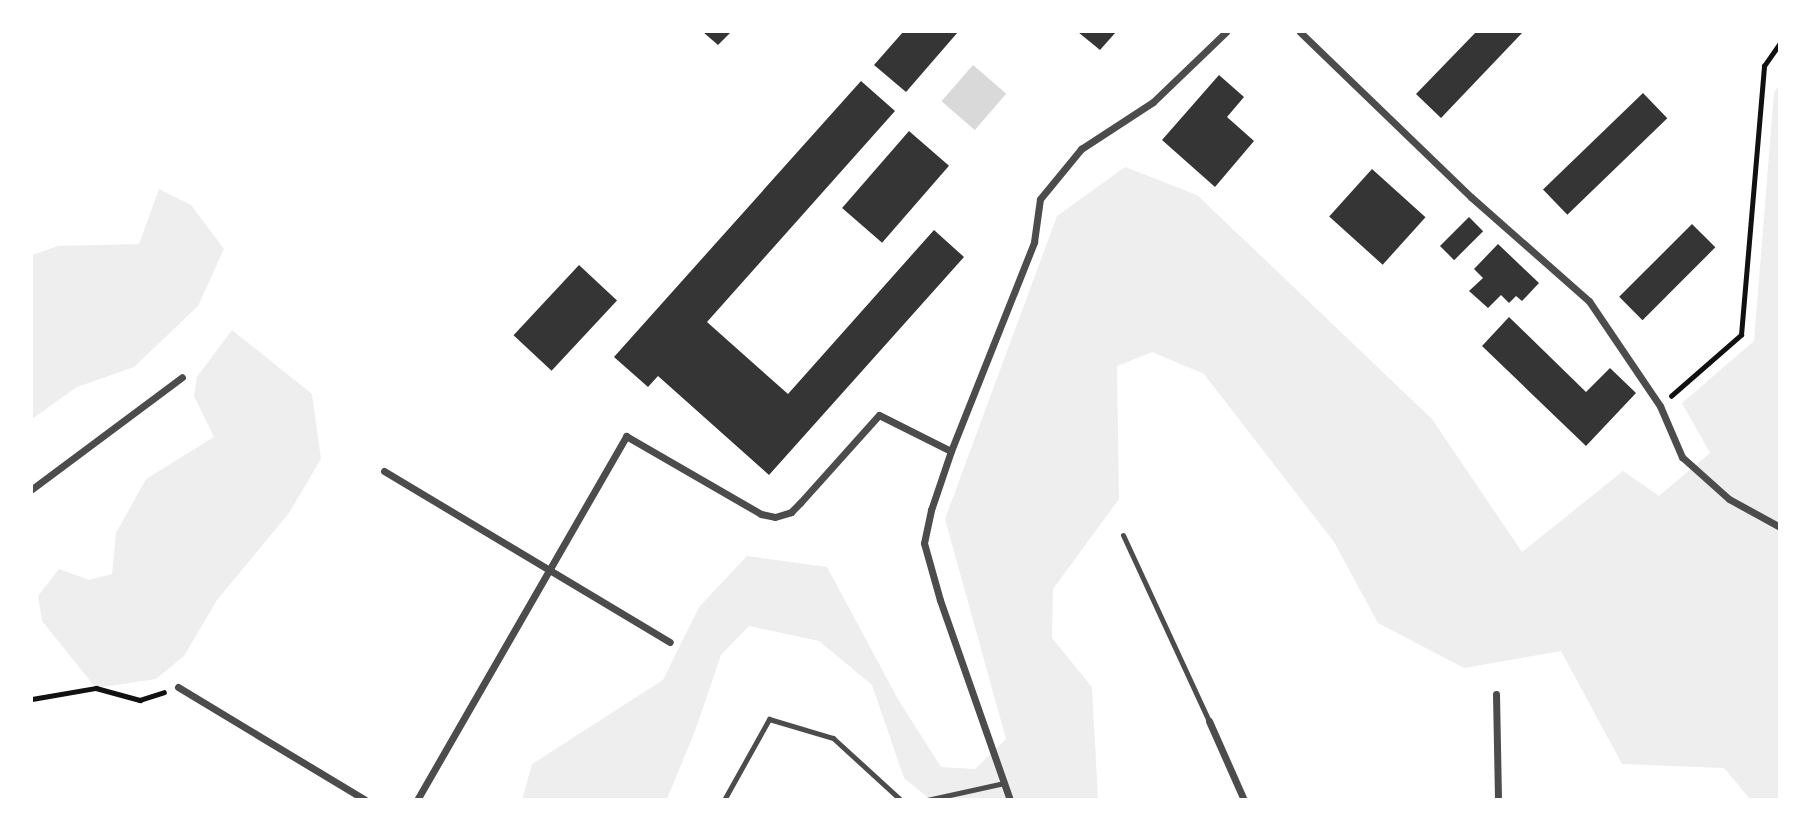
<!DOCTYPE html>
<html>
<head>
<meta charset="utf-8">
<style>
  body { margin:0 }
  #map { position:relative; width:1811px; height:831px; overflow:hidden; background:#fff; font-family:"Nunito Sans",sans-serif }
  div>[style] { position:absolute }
  .green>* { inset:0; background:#eee }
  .water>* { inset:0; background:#d9d9d9; transform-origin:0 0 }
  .building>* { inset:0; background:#353535; transform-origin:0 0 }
  .path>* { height:4.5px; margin:-2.25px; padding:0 2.25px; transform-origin:2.25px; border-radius:2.25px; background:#111 }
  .service>* { height:5px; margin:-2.5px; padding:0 2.5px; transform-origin:2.5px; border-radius:2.5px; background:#4c4c4c }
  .minor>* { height:7px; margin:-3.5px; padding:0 3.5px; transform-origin:3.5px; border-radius:3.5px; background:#4c4c4c }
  span { translate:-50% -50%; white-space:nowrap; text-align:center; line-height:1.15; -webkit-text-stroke:5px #fff; paint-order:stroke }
  .frame { position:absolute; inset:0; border:33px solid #fff; pointer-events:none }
</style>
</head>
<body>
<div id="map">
  <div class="green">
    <div style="clip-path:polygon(1779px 85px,1779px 799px,1750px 799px,1724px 768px,1622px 764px,1561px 651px,1464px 668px,1378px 623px,1334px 542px,1204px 374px,1152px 352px,1117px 366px,1119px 499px,1053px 589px,1052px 638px,1092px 687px,1098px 799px,930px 799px,904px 778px,872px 685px,819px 641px,749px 626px,721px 655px,695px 731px,667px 799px,522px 800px,532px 764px,663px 680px,699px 607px,747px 556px,827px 567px,899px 701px,941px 767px,975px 769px,1006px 739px,945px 519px,1057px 216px,1125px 167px,1197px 195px,1432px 419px,1522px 552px,1623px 471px,1659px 496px,1710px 453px,1682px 403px,1754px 341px,1774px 93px)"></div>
    <div style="clip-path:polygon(159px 189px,191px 205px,224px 249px,198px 306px,134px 367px,77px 387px,32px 419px,32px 255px,58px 246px,139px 244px)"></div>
    <div style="clip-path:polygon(232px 330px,312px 394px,321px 459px,289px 513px,217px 600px,184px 656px,156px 679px,96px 688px,42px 621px,38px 596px,59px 569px,89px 580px,112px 574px,116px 533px,146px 479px,214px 437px,194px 396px,197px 377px)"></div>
  </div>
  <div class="water">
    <div style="left:973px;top:65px;width:44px;height:48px;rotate:41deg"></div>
  </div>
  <div class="building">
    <div style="clip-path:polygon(703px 32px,731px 32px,718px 45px)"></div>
    <div style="clip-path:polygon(903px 32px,958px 32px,906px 92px,874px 65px)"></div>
    <div style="clip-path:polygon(1078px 32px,1116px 32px,1100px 50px)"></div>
    <div style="clip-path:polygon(1476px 32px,1523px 32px,1441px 118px,1416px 94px)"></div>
    <div style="clip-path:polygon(1219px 75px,1244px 97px,1227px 117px,1254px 141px,1215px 187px,1162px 140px)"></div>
    <div style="clip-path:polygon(861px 81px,895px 111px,707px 322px,788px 394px,934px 230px,964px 257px,769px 475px,658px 376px,648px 387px,614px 357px)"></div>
    <div style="left:1643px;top:93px;width:35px;height:139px;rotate:46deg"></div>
    <div style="left:909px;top:131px;width:53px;height:102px;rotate:41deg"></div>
    <div style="left:1372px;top:169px;width:72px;height:64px;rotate:42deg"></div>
    <div style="left:1469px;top:217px;width:20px;height:41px;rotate:45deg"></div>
    <div style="left:1692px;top:224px;width:33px;height:103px;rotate:45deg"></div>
    <div style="clip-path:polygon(1498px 244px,1539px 283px,1522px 301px,1516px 296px,1509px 303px,1501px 295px,1488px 308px,1469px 291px,1483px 278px,1474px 269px)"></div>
    <div style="left:579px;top:265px;width:52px;height:96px;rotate:43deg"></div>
    <div style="clip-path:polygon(1509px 317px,1586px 392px,1610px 368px,1636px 393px,1586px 446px,1482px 346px)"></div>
  </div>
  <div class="path">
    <div style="left:1671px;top:396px;width:93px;rotate:-41.1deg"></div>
    <div style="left:1741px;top:335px;width:270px;rotate:-85.1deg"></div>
    <div style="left:1764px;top:66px;width:28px;rotate:-55deg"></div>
    <div style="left:32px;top:699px;width:65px;rotate:-9.8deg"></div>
    <div style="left:96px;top:688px;width:46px;rotate:15.3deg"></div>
    <div style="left:140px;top:700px;width:25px;rotate:-18deg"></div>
  </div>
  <div class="service">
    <div style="left:1123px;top:535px;width:205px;rotate:65.2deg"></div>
    <div style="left:724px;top:800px;width:93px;rotate:-60.9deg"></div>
    <div style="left:769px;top:719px;width:67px;rotate:16.5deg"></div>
    <div style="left:833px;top:738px;width:92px;rotate:42.4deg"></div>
    <div style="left:927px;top:800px;width:79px;rotate:-12.4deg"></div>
  </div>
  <div class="minor">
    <div style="left:1300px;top:32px;width:238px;rotate:44deg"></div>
    <div style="left:1471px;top:197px;width:157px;rotate:41.4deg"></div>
    <div style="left:1589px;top:301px;width:127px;rotate:55.9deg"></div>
    <div style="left:1660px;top:406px;width:56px;rotate:66.7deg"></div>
    <div style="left:1682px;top:457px;width:63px;rotate:41.8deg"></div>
    <div style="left:1729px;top:499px;width:58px;rotate:28.8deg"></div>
    <div style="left:384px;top:471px;width:333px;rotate:30.9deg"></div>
    <div style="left:32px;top:489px;width:187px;rotate:-36.7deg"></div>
    <div style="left:178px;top:687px;width:218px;rotate:31.1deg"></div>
    <div style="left:1496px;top:694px;width:106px;rotate:88.9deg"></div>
    <div style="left:1209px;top:721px;width:86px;rotate:66.1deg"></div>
    <div style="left:417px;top:800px;width:420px;rotate:-60.1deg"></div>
    <div style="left:626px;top:436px;width:156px;rotate:30deg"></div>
    <div style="left:761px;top:514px;width:14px;rotate:12deg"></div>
    <div style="left:775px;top:517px;width:17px;rotate:-17deg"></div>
    <div style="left:791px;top:512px;width:13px;rotate:-45deg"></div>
    <div style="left:800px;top:503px;width:118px;rotate:-48.1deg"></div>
    <div style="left:879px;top:415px;width:80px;rotate:26.6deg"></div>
    <div style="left:1010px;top:800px;width:212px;rotate:-109.3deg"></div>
    <div style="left:940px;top:600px;width:59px;rotate:-105.7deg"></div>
    <div style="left:924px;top:543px;width:34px;rotate:-78deg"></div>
    <div style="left:931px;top:510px;width:62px;rotate:-71.3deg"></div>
    <div style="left:951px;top:451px;width:225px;rotate:-68.3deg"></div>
    <div style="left:1034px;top:242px;width:43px;rotate:-82.1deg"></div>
    <div style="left:1040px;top:199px;width:65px;rotate:-50.6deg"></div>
    <div style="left:1081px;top:149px;width:86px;rotate:-33.1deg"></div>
    <div style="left:1153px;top:102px;width:101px;rotate:-43.8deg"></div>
  </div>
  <div class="frame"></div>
</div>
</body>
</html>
